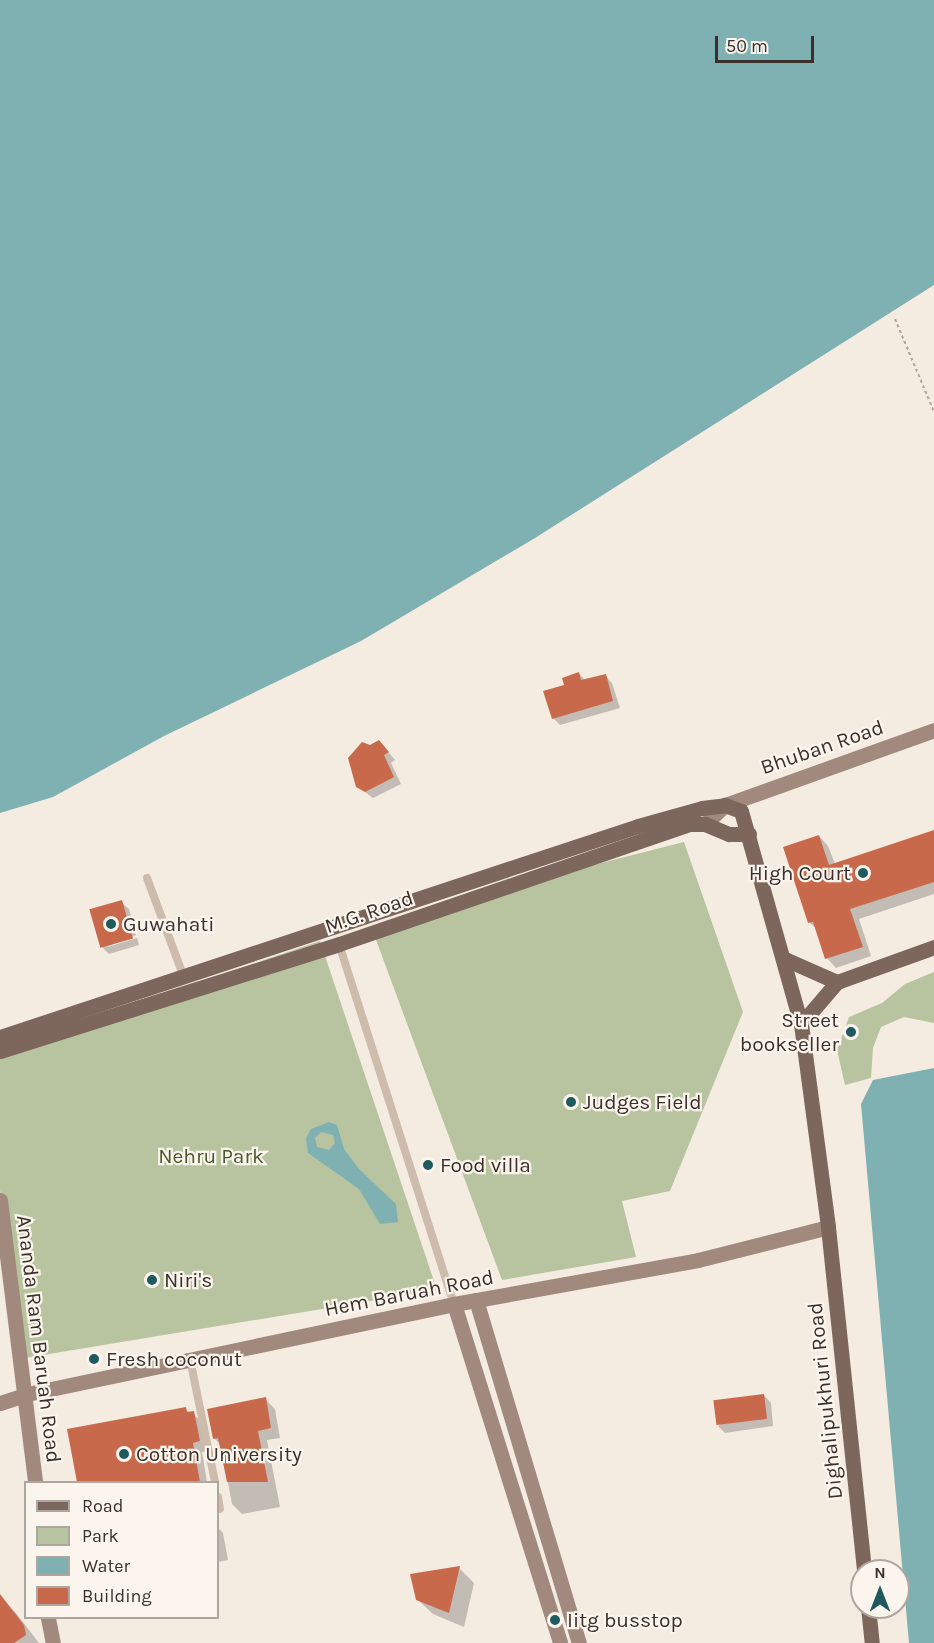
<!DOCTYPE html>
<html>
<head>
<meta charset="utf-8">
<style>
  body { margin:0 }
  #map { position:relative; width:934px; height:1643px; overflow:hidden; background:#f4ebe1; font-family:Karla,sans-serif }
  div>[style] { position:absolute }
  .green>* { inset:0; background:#b8c4a0 }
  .water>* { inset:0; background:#7fb0b2 }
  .shadow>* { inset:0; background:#0003 }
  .building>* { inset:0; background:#c8694b; transform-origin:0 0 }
  .path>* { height:2px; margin-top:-1px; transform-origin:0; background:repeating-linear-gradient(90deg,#b9a596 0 3px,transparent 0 6px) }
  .lane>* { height:8px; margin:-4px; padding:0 4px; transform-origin:4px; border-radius:4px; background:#cdbbac }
  .secondary>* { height:15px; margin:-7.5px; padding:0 7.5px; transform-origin:7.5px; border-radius:7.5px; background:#a18a7d }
  .primary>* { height:15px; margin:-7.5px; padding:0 7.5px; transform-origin:7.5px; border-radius:7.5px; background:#7d675c }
  .dots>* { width:16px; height:16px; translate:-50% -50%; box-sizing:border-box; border:3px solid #fbf5ee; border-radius:50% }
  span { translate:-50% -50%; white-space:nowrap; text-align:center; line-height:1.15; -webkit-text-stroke:4.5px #fbf5ee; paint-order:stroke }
  .street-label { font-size:21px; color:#3b302b }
  .poi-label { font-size:21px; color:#3b302b }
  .right { translate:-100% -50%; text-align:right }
  .left { translate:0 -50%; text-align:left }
  .park-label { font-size:21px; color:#4a5a2e }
  .legend { position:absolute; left:24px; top:1481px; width:195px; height:138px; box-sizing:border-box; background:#fbf5ee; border:2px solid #aea6a0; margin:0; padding:8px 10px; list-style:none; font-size:18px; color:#3b302b }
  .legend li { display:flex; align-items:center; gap:12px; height:30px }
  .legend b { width:30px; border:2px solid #aea6a0 }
  .north { position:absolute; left:850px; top:1559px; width:60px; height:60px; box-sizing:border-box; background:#fbf5ee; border:2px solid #aea6a0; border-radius:50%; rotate:0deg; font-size:16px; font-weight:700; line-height:24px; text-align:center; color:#3b302b }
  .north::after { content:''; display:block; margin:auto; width:21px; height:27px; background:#1f5a5e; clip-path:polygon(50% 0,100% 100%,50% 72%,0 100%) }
  .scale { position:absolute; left:715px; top:36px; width:99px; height:27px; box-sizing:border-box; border:3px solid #3b302b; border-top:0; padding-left:8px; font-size:18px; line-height:21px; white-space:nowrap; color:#3b302b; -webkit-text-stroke:4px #fbf5ee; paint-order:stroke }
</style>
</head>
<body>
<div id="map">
  <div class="green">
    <div style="clip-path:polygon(684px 842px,743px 1012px,670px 1191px,622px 1201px,636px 1257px,502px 1280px,372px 929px,518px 884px)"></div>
    <div style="clip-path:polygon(320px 941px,437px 1290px,25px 1358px,0 1190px,0 1050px)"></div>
    <div style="clip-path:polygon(934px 972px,934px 1023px,904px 1017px,881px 1027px,873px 1048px,871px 1078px,845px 1085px,837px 1050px,849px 1017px,882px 1003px,905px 984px)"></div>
  </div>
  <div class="water">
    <div style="clip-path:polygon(0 0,934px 0,934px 285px,535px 538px,361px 641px,164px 736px,53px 797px,0 813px)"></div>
    <div style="clip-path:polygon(934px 1068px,934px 1643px,909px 1643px,861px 1104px,873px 1080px)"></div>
    <div style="clip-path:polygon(evenodd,329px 1122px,337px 1125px,344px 1149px,359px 1169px,396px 1204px,398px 1222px,380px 1224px,359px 1189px,308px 1153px,306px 1138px,311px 1129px,329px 1122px,321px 1132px,333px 1135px,335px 1143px,329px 1150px,317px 1147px,315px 1138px,321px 1132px)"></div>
  </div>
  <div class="shadow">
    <div style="clip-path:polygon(578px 673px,586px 681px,605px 676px,612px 683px,620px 708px,560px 725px,553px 718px,565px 686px)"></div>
    <div style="clip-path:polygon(386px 749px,395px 760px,391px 763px,401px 784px,373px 798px,357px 786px)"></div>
    <div style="clip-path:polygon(934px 831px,934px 894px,859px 919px,871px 956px,836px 968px,827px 958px,818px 930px,810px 923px,819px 836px,828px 846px,835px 864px)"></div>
    <div style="clip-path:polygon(121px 902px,129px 909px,136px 935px,104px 948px,137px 938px,139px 945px,109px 954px,102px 947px)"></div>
    <div style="clip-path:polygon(764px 1395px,771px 1403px,773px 1426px,725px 1433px,718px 1426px)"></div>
    <div style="clip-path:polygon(265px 1399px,275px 1409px,280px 1438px,267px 1440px,280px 1507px,242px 1514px,232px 1504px,221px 1445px,214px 1438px)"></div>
    <div style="clip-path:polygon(185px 1409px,203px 1422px,209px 1451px,202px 1452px,207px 1482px,79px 1482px,69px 1430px)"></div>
    <div style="clip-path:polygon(218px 1528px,223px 1533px,228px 1560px,218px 1562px)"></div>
    <div style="clip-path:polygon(459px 1568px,474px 1583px,464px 1627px,433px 1614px,417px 1599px)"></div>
    <div style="clip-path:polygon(0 1598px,16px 1613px,39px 1643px,0 1643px)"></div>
  </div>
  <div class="building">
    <div style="clip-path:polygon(579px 672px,581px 680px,606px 674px,613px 701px,552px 719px,543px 691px,564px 685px,562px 678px)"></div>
    <div style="clip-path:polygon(379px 740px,389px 752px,384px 755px,394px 777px,365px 792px,356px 787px,348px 758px,362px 742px,370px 745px)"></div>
    <div style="clip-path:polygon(934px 830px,934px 882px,850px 909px,863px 947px,825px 959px,813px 922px,808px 923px,783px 847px,819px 835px,829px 865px)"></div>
    <div style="left:122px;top:900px;width:40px;height:34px;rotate:74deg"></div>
    <div style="left:764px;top:1394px;width:25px;height:51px;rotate:83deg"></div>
    <div style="clip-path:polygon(266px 1397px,271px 1428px,258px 1431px,268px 1482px,227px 1482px,218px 1438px,213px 1439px,207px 1409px)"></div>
    <div style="clip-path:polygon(186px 1407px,187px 1412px,194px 1411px,200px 1441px,193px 1443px,200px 1482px,77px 1482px,67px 1429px)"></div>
    <div style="clip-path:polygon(460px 1566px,449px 1613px,416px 1600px,410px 1574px)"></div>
    <div style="clip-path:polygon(0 1594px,24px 1625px,26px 1635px,14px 1643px,0 1643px)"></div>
  </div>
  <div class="path">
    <div style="left:895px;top:319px;width:101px;rotate:67.2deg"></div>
  </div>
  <div class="lane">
    <div style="left:147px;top:878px;width:103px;rotate:69.6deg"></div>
    <div style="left:339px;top:944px;width:378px;rotate:72.3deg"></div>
    <div style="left:190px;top:1359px;width:126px;rotate:78.5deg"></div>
    <div style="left:218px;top:1497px;width:12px;rotate:81deg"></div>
  </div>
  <div class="secondary">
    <div style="left:705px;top:824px;width:28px;rotate:-44deg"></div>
    <div style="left:725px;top:805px;width:222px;rotate:-19.7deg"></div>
    <div style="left:0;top:1200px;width:284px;rotate:82.9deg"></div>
    <div style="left:476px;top:1300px;width:358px;rotate:73.3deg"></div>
    <div style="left:454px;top:1304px;width:355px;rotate:72.6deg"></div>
    <div style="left:0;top:1403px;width:28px;rotate:-18deg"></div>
    <div style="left:27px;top:1394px;width:436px;rotate:-11.9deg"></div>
    <div style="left:454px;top:1304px;width:248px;rotate:-10.2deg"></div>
    <div style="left:698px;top:1260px;width:134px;rotate:-14.2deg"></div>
    <div style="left:48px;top:1618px;width:25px;rotate:79deg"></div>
  </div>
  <div class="primary">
    <div style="left:785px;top:959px;width:57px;rotate:23.9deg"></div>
    <div style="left:837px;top:982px;width:103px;rotate:-19.8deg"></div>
    <div style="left:801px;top:1024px;width:55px;rotate:-49.4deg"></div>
    <div style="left:0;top:1037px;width:672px;rotate:-18.3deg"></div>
    <div style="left:638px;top:826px;width:66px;rotate:-15.7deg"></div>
    <div style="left:702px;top:808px;width:23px;rotate:-7deg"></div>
    <div style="left:725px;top:805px;width:17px;rotate:21deg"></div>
    <div style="left:741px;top:811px;width:221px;rotate:74.3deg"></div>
    <div style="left:801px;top:1024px;width:205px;rotate:82.4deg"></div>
    <div style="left:828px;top:1227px;width:346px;rotate:84deg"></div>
    <div style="left:0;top:1051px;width:355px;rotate:-17.5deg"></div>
    <div style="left:339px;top:944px;width:370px;rotate:-18.9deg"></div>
    <div style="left:689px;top:824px;width:16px"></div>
    <div style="left:705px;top:824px;width:26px;rotate:23deg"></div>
    <div style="left:729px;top:834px;width:20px"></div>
    <div style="left:868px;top:1607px;width:36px;rotate:84deg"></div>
  </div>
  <div class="dots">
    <div style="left:863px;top:873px;background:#1f5a5e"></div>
    <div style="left:111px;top:924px;background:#1f5a5e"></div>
    <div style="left:851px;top:1032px;background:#1f5a5e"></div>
    <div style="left:571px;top:1102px;background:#1f5a5e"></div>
    <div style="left:428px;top:1165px;background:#1f5a5e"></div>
    <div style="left:152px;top:1280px;background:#1f5a5e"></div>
    <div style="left:94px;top:1359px;background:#1f5a5e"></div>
    <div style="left:124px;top:1454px;background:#1f5a5e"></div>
    <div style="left:555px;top:1620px;background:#1f5a5e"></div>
  </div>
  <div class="street-label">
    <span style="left:822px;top:747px;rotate:-19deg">Bhuban Road</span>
    <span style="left:369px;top:912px;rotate:-19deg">M.G. Road</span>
    <span style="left:409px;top:1293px;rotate:-11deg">Hem Baruah Road</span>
    <span style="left:39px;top:1339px;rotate:83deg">Ananda Ram Baruah Road</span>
    <span style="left:825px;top:1401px;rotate:-96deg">Dighalipukhuri Road</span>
  </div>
  <div class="poi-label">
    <span class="right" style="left:851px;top:873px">High Court</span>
    <span class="left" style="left:123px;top:924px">Guwahati</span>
    <span class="right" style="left:839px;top:1032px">Street<br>bookseller</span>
    <span class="left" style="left:583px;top:1102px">Judges Field</span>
    <span class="left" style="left:440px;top:1165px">Food villa</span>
    <span class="left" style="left:164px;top:1280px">Niri's</span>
    <span class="left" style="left:106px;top:1359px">Fresh coconut</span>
    <span class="left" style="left:136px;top:1454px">Cotton University</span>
    <span class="left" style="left:567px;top:1620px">Iitg busstop</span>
  </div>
  <div class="park-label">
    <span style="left:211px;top:1156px">Nehru Park</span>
  </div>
  <ul class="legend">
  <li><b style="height:8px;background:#7d675c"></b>Road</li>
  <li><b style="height:16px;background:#b8c4a0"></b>Park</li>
  <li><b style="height:16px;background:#7fb0b2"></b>Water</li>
  <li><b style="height:16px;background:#c8694b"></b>Building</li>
  </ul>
  <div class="north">N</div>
  <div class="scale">50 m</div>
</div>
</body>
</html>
